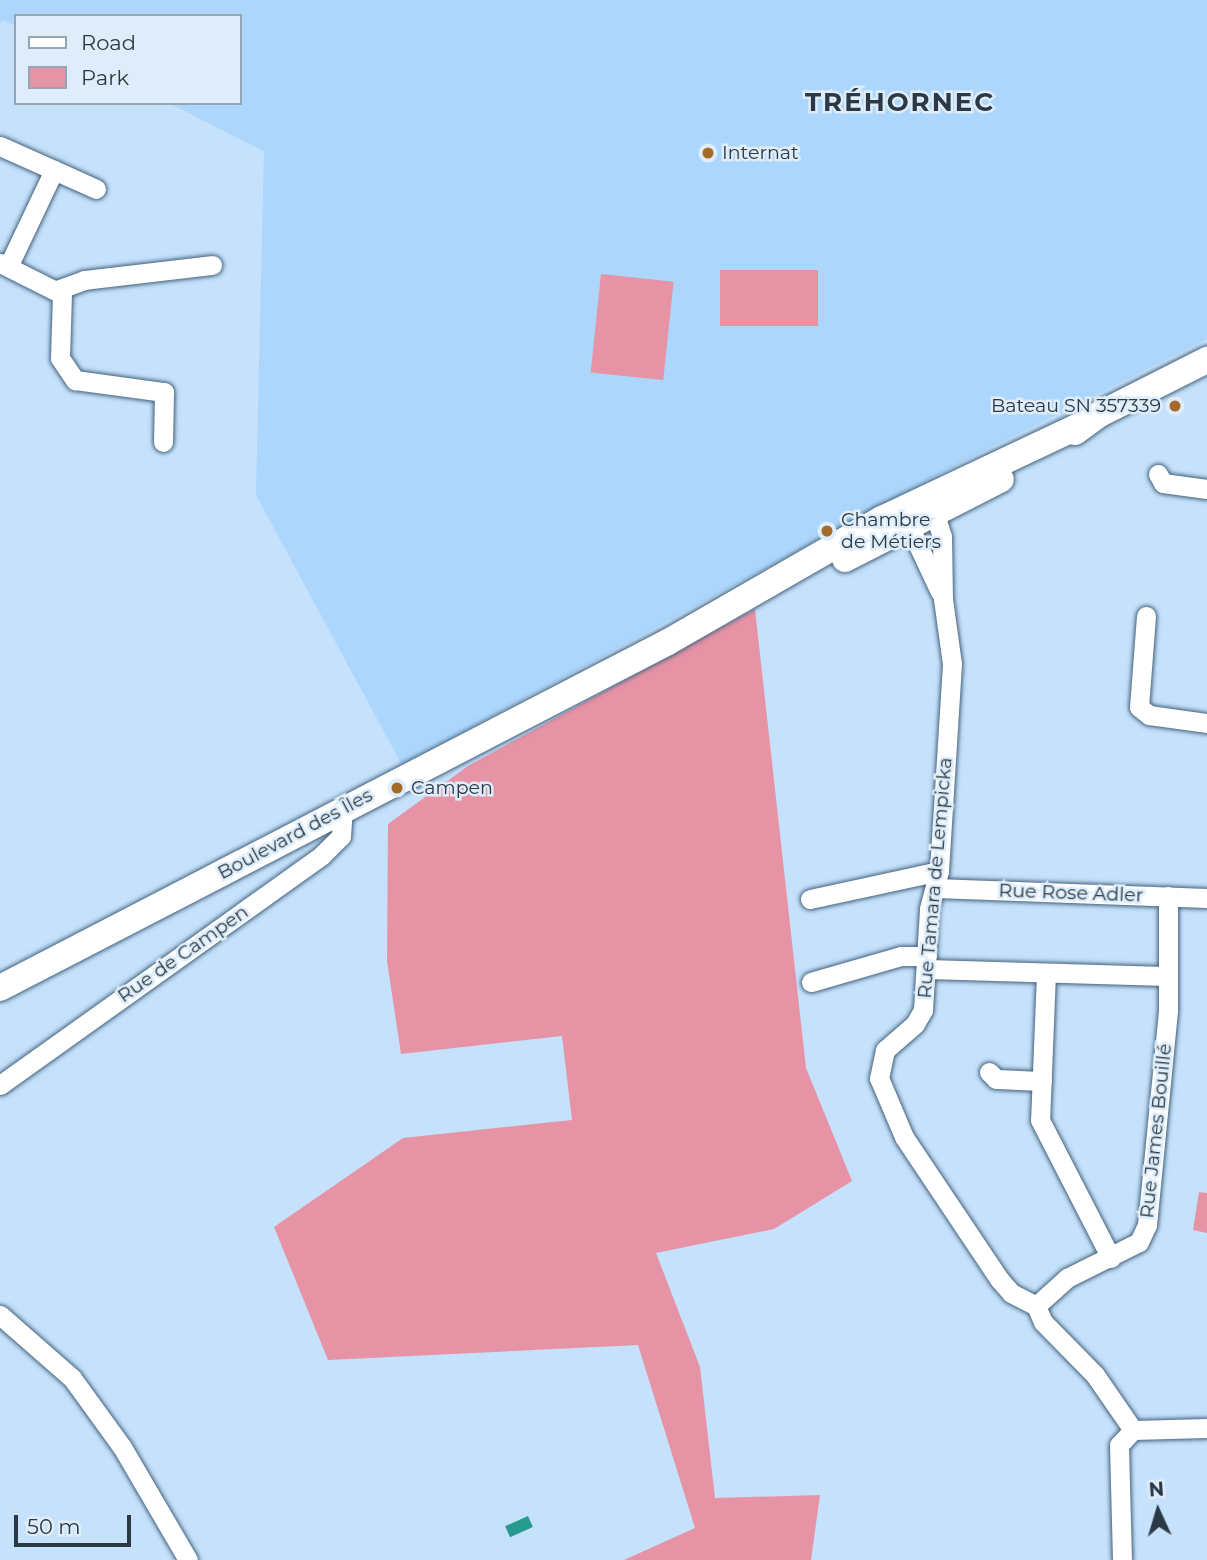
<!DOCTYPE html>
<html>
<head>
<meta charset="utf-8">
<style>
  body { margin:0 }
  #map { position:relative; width:1207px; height:1560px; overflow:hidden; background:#c5e1fb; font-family:Montserrat,sans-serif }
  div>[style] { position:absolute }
  .built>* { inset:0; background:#acd6fb }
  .green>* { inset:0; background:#e693a5; transform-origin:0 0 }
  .water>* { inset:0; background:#279a8f; transform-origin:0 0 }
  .roads { filter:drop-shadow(0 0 2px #43627e) drop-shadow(0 0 2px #43627e) }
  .minor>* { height:19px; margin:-9.5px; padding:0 9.5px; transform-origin:9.5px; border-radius:9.5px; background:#fff }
  .secondary>* { height:26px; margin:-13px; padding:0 13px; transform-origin:13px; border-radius:13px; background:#fff }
  .dots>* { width:19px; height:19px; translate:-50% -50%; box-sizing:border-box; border:4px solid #deedf9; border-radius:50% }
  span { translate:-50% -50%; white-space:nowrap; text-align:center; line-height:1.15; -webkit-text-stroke:5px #deedf9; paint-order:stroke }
  .poi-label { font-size:19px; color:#2b3946 }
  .left { translate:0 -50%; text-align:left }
  .right { translate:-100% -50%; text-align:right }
  .street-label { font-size:19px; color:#2b3946 }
  .district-label { font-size:26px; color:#2b3946; font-weight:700; letter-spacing:2px }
  .legend { position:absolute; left:14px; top:14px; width:228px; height:91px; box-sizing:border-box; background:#deedf9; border:2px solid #96a5b1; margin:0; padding:9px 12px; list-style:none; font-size:21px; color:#2b3946 }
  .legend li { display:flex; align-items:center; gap:14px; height:35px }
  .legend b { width:35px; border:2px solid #96a5b1 }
  .north { position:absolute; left:1123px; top:1476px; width:70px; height:70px; -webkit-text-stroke:5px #deedf9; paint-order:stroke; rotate:356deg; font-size:19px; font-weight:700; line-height:28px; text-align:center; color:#2b3946 }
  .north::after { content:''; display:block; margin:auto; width:24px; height:32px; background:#2b3946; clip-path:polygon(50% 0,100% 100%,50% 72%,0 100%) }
  .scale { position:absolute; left:14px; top:1515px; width:117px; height:32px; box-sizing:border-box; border:4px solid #2b3946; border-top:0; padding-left:9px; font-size:21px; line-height:24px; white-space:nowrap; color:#2b3946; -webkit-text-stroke:5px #deedf9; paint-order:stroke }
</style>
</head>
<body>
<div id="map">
  <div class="built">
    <div style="clip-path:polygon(0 0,1207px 0,1207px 339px,958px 464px,402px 765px,256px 495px,264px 151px,169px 103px,240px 103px,240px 16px,16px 16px,16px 26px,3px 20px,0 24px)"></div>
  </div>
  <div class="green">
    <div style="left:720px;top:270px;width:98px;height:56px"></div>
    <div style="left:601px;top:274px;width:73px;height:99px;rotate:6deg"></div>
    <div style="clip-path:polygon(755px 609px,806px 1068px,852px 1181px,774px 1229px,656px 1253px,700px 1367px,715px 1498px,820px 1495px,811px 1560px,624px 1560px,695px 1528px,638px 1345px,328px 1360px,274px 1227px,403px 1138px,572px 1120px,562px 1036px,401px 1054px,387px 961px,388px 824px,468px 766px)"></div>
    <div style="clip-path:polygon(1199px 1192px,1207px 1193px,1207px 1233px,1193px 1230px)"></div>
  </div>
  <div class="water">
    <div style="left:528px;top:1516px;width:12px;height:25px;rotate:66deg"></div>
  </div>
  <div class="roads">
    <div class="minor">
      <div style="left:0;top:146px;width:59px;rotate:24deg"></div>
      <div style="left:54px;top:170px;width:107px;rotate:115.4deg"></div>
      <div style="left:54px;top:170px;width:46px;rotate:24.3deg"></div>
      <div style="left:0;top:263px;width:69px;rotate:26.6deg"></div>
      <div style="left:62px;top:294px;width:64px;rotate:91.8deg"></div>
      <div style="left:60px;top:358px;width:27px;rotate:56deg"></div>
      <div style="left:75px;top:380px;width:90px;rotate:7.7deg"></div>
      <div style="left:164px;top:392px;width:50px;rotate:91.1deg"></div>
      <div style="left:57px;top:290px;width:29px;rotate:-20deg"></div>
      <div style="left:84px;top:280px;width:129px;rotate:-6.7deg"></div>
      <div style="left:1158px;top:474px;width:10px;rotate:61deg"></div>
      <div style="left:1163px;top:483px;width:44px;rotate:7.8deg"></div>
      <div style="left:931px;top:501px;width:37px;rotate:73deg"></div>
      <div style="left:942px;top:536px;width:63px;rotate:89.1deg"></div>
      <div style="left:943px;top:599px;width:66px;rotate:82.1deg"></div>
      <div style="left:952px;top:664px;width:207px;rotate:93.6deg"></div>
      <div style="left:939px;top:871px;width:39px;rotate:105deg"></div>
      <div style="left:929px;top:909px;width:101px;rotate:93.4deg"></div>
      <div style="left:923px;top:1010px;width:16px;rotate:120deg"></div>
      <div style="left:915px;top:1024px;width:40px;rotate:139deg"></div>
      <div style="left:885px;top:1050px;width:29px;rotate:102deg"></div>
      <div style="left:879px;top:1078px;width:64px;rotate:67deg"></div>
      <div style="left:904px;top:1137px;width:171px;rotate:56.2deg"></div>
      <div style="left:999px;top:1279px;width:18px;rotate:49deg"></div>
      <div style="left:1011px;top:1293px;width:28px;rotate:27deg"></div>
      <div style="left:1036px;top:1306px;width:17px;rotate:66deg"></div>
      <div style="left:1043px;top:1322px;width:74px;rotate:45.5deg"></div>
      <div style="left:1095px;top:1375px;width:67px;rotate:55.4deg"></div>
      <div style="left:909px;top:513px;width:15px;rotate:86deg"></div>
      <div style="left:910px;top:528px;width:71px;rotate:64.9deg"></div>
      <div style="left:1146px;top:616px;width:91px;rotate:94.4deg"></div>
      <div style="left:1139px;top:707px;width:13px;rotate:39deg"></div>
      <div style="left:1149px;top:715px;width:59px;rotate:7.9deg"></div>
      <div style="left:935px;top:888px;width:272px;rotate:2.1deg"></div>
      <div style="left:810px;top:899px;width:132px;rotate:-12.2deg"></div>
      <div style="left:927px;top:969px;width:239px;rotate:1.7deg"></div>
      <div style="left:1046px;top:973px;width:147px;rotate:92.3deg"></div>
      <div style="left:1040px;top:1120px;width:155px;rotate:62.8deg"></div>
      <div style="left:811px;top:982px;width:94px;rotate:-16.1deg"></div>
      <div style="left:901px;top:956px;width:26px"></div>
      <div style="left:989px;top:1072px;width:10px;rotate:45deg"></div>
      <div style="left:996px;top:1079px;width:46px;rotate:2.5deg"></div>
      <div style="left:0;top:1085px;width:396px;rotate:-35.5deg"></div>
      <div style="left:322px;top:855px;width:27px;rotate:-45deg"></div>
      <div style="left:341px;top:836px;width:27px;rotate:-86deg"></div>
      <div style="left:1036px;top:1306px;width:42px;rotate:-42.1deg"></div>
      <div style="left:1067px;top:1278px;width:80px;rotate:-26.6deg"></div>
      <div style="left:1139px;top:1242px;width:19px;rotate:-65deg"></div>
      <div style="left:1147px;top:1225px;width:216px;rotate:-84.4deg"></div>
      <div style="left:1168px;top:1010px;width:114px;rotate:-90deg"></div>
      <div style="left:0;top:1315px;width:96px;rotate:41.2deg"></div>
      <div style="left:72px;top:1378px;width:85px;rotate:54.1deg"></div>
      <div style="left:122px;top:1447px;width:131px;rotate:59.7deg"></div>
      <div style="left:1122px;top:1560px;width:115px;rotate:-91.5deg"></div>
      <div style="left:1119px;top:1445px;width:21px;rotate:-47deg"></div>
      <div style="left:1133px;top:1430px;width:74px;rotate:-1.5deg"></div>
    </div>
    <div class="secondary">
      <div style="left:1075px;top:432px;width:31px;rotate:-36deg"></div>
      <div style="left:1100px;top:414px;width:120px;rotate:-26.8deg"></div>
      <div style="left:845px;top:559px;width:175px;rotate:-27.1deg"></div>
      <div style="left:0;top:988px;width:752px;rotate:-27.38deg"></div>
      <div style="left:668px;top:642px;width:247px;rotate:-29.9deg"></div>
      <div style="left:882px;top:519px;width:227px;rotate:-25.3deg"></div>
    </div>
  </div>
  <div class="dots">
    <div style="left:708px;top:153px;background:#a46a29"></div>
    <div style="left:1175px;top:406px;background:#a46a29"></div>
    <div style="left:827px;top:531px;background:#a46a29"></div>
    <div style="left:397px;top:788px;background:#a46a29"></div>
  </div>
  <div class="poi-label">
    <span class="left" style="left:722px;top:153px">Internat</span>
    <span class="right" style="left:1161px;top:406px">Bateau SN 357339</span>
    <span class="left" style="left:841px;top:531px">Chambre<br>de Métiers</span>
    <span class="left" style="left:411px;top:788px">Campen</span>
  </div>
  <div class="street-label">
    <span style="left:295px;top:834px;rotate:-28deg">Boulevard des Îles</span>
    <span style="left:935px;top:878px;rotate:-85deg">Rue Tamara de Lempicka</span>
    <span style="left:1071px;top:893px;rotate:2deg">Rue Rose Adler</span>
    <span style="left:183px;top:954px;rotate:-35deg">Rue de Campen</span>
    <span style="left:1156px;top:1131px;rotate:-84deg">Rue James Bouillé</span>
  </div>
  <div class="district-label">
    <span style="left:900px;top:103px">TRÉHORNEC</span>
  </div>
  <ul class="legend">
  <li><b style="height:9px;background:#fff"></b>Road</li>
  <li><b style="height:19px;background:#e693a5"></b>Park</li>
  </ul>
  <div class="north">N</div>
  <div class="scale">50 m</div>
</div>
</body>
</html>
